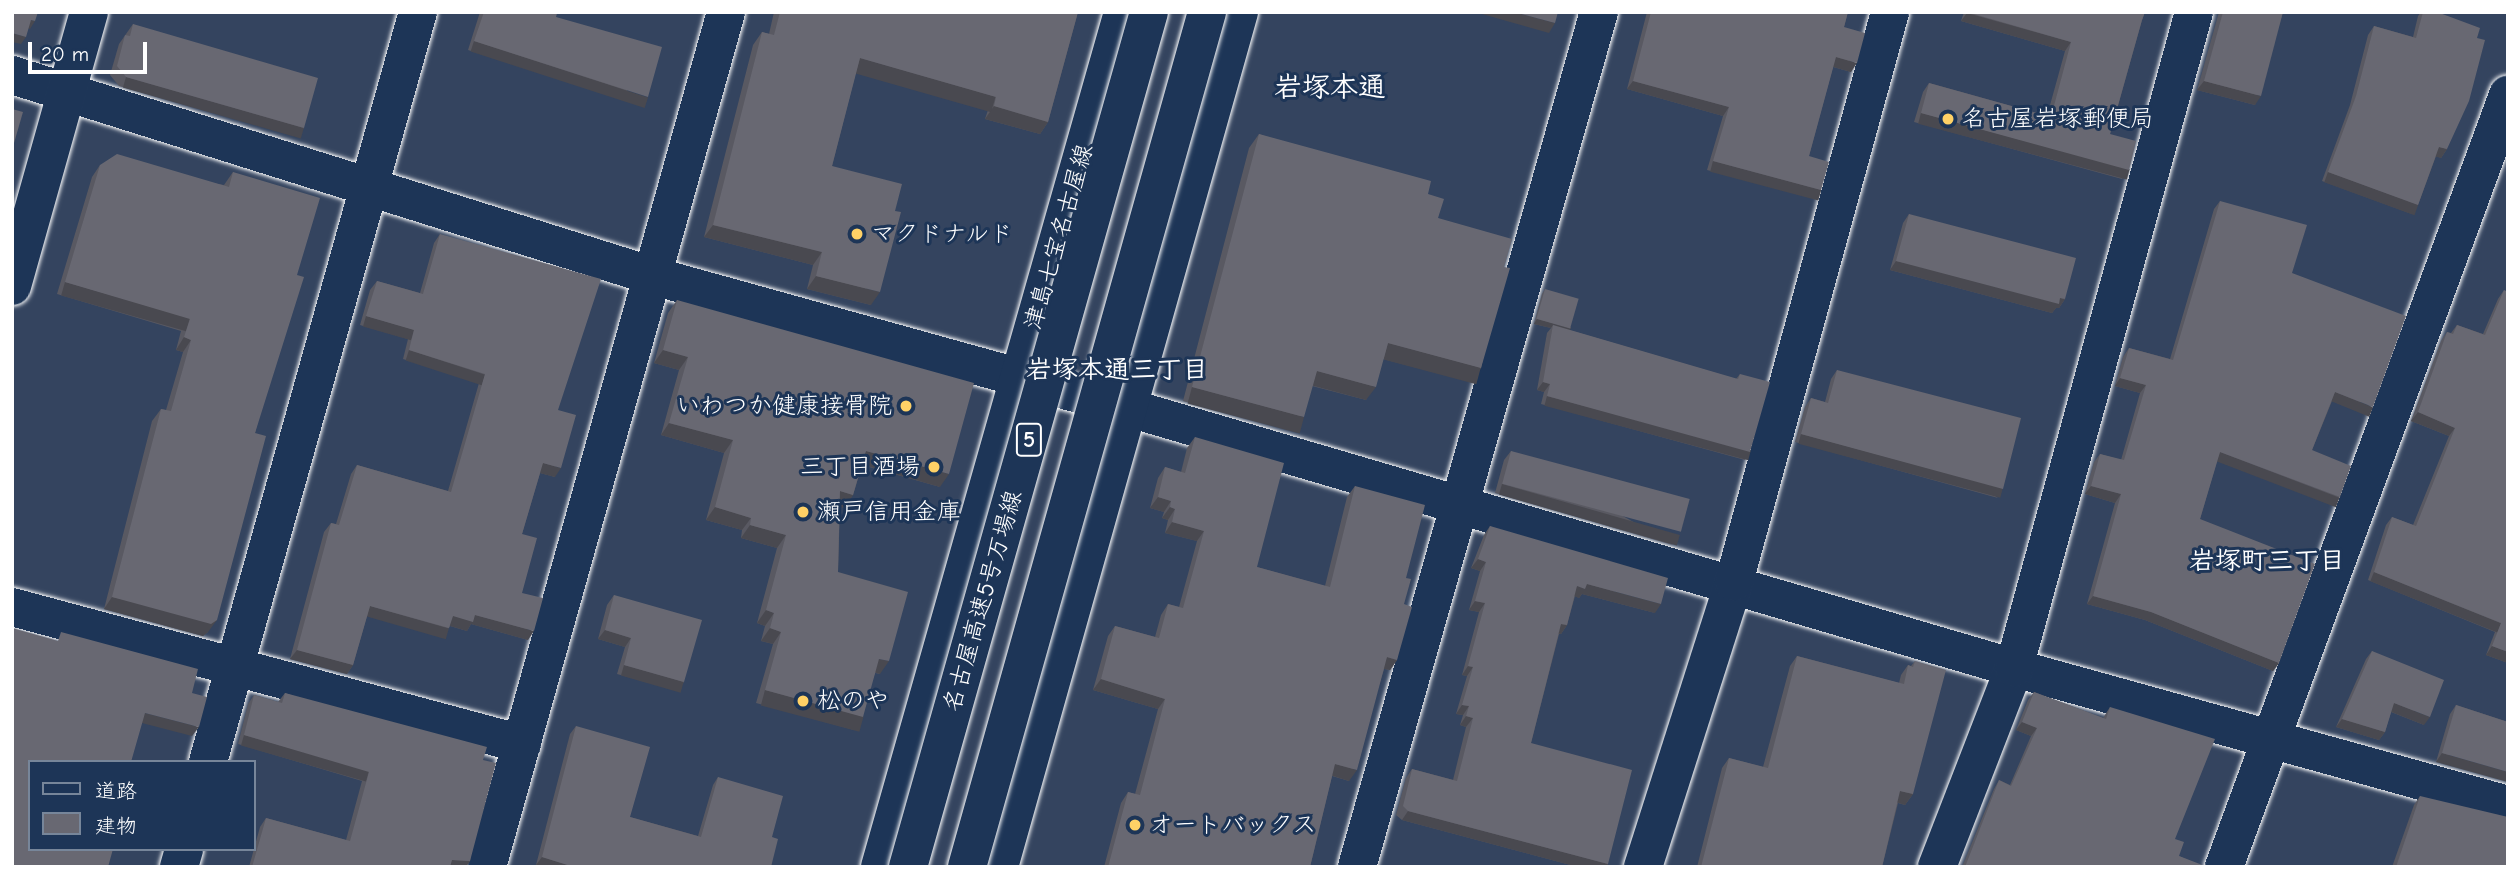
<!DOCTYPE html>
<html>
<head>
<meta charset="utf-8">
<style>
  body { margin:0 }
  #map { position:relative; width:2520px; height:879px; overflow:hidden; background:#34445f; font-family:"Comic Neue","Klee One",sans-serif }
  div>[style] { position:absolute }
  .roads { filter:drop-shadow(0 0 2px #fff) drop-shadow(0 0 2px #fff) }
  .minor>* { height:38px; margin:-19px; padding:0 19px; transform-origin:19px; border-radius:19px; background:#1d3557 }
  .major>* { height:38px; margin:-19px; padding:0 19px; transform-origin:19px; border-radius:19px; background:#1d3557 }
  .bridges { filter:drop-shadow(0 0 2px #fff) drop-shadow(0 0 2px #fff) }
  .highway-bridge>* { height:38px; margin:-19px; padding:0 19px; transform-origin:19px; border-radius:19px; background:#1d3557 }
  .wall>* { inset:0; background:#595962 }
  .shaded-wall>* { inset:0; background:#494950; transform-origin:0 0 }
  .building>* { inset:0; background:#686872; transform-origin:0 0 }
  .dots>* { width:19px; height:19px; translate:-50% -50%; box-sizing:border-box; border:4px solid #1d3557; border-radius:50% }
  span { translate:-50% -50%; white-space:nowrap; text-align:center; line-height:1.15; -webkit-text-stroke:6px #1d3557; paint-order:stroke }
  .shield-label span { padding:2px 5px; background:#1d3557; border:2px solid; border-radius:5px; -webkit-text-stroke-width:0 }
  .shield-label { font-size:23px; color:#fff; font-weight:700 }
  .poi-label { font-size:24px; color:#fff }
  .left { translate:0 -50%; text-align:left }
  .right { translate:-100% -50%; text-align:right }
  .street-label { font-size:24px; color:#fff }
  .neighbourhood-label { font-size:26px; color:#fff; font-weight:700 }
  .quarter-label { font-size:28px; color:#fff; font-weight:700 }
  .frame { position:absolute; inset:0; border:14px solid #fff; pointer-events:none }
  .legend { position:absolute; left:28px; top:760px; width:228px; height:91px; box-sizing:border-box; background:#1d3557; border:2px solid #77869a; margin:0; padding:9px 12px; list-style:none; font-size:21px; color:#fff }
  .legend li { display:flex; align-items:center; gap:14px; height:35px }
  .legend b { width:35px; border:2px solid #77869a }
  .scale { position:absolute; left:28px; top:42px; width:119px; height:32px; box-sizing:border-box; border:4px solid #fff; border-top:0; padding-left:9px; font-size:21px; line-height:24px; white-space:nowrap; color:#fff; -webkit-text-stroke:5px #1d3557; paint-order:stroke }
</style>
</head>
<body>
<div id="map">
  <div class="roads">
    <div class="minor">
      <div style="left:12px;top:75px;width:672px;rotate:17.41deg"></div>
      <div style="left:653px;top:276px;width:494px;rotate:15.5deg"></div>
      <div style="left:1129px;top:408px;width:922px;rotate:16.37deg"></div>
      <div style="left:2014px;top:668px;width:513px;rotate:15.5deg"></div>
      <div style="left:12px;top:286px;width:285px;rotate:-74.3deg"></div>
      <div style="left:12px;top:607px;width:528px;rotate:15.04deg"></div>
      <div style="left:208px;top:762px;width:779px;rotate:-74.36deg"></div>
      <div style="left:179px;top:867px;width:19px;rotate:-74deg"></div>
      <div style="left:487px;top:867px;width:888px;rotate:-74.38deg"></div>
      <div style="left:1357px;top:867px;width:889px;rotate:-74.2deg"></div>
      <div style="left:1643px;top:867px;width:299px;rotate:-72.3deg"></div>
      <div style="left:1734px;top:582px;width:591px;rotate:-74.69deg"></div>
      <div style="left:1937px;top:867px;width:213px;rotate:-68.8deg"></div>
      <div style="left:2014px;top:668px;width:680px;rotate:-74.66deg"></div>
      <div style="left:2224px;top:867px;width:823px;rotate:-69.8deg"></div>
    </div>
    <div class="major">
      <div style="left:880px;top:867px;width:889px;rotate:-74.13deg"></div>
      <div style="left:999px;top:867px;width:888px;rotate:-74.32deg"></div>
    </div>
  </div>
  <div class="bridges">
    <div class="highway-bridge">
      <div style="left:908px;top:867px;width:888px;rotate:-74.26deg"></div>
      <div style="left:967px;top:867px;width:888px;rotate:-74.32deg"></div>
    </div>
  </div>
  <div class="wall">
    <div style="clip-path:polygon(480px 12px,557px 12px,556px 17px,642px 106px,468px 50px)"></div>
    <div style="clip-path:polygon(774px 12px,1078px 12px,1048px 122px,1040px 134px,985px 119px,988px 110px,856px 72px,832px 166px,871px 305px,807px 289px,813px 265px,704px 237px,753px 45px,762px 32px,769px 34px)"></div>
    <div style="clip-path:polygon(1647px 12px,1848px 12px,1844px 27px,1851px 72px,1833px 67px,1809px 156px,1821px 190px,1815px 199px,1707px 170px,1723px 116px,1627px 89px)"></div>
    <div style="clip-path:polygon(1964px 12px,2145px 12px,2142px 20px,2110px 134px,2129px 170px,2122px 179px,1914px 122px,1923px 92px,1929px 83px,2047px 116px,2065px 51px,1961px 21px)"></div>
    <div style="clip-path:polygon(2219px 12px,2283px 12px,2255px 105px,2197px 90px)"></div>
    <div style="clip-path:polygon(2421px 12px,2437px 12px,2447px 149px,2441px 158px,2436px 156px,2418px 205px,2412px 214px,2322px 181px,2350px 105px,2368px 35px,2374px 26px,2413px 37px,2418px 16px)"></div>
    <div style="clip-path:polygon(133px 24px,304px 128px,298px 137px,119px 86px,110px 75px,119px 44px)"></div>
    <div style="clip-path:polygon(1259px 134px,1428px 194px,1438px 218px,1504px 267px,1481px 368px,1471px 382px,1383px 359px,1366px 400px,1312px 386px,1294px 431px,1183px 401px,1249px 148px)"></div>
    <div style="clip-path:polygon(100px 165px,224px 185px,233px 172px,297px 275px,255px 433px,208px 632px,203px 636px,104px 609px,152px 421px,161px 409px,166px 410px,183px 352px,176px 350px,181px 331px,57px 294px,92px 177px)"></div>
    <div style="clip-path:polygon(2220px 201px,2292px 273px,2367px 415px,2332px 401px,2312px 450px,2340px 497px,2334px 505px,2217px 461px,2200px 519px,2279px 663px,2273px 671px,2145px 620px,2087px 604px,2115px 503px,2085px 494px,2094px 462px,2100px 454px,2121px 460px,2140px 393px,2115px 386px,2123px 357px,2129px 348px,2170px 359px,2214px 209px)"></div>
    <div style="clip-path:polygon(1909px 214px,2065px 299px,2059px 308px,2056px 308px,2052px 313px,1890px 270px,1903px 223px)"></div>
    <div style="clip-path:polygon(440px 234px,558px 410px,555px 477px,540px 473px,522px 534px,522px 593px,528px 640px,471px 624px,467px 631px,450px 626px,443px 637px,367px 616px,353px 665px,347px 674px,290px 659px,324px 532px,331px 523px,336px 524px,351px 474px,357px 465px,448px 491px,479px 383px,403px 359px,408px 339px,360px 325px,370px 290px,377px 281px,420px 293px,434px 243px)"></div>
    <div style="clip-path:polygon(1545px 289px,1571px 328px,1569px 330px,1736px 379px,1740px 374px,1745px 460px,1541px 404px,1544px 392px,1537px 390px,1547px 333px,1551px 328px,1534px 324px,1542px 294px)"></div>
    <div style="clip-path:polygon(2504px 290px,2508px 663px,2486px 655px,2495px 632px,2368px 580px,2386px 525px,2392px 517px,2413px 525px,2449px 436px,2411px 421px,2441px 341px,2447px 332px,2451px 333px,2457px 325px,2483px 334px,2498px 299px)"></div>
    <div style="clip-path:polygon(677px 300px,940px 487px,862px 465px,853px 495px,844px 508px,840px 506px,838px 572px,880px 674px,875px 673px,854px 730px,756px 703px,773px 644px,761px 641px,765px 626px,757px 623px,777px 548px,741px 538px,742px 530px,706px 520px,724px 453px,661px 435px,679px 370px,654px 363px,668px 313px)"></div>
    <div style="clip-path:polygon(1837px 370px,1998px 498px,1795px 442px,1805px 407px,1811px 398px,1825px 402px,1831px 379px)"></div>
    <div style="clip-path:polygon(1195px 437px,1257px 567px,1325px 586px,1347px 497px,1355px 486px,1406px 578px,1404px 604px,1397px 660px,1390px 670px,1384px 669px,1349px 781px,1332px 776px,1310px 867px,1104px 867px,1121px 803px,1128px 792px,1135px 794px,1158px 709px,1093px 690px,1108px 636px,1115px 626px,1155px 637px,1161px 615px,1168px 604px,1179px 607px,1197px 541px,1165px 533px,1168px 520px,1162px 518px,1164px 512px,1150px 508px,1158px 478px,1165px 467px,1181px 472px,1187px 448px)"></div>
    <div style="clip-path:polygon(1511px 451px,1673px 545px,1495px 493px,1504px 460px)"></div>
    <div style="clip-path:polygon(1490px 526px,1655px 613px,1582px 594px,1579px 598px,1575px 596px,1567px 625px,1561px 634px,1559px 634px,1531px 743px,1608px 864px,1606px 867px,1578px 867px,1402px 820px,1396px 815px,1406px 778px,1412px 769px,1453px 780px,1466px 727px,1460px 725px,1463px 715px,1456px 714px,1467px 676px,1462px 675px,1479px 612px,1469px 610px,1480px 571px,1471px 568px,1484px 535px)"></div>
    <div style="clip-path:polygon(614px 595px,684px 682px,678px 691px,617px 674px,625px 647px,598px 639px,607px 605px)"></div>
    <div style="clip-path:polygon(2372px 651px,2424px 725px,2391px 712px,2385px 732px,2379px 740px,2336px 727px,2366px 659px)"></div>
    <div style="clip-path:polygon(1797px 656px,1899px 683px,1901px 675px,1908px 665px,1911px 666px,1915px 661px,1913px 794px,1905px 805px,1898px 803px,1882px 867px,1697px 867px,1722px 768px,1729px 758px,1763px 767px,1790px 666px)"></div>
    <div style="clip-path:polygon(2034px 692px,2103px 718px,2110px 707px,2175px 839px,2179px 856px,2204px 867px,1962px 867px,1994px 789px,1999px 780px,2010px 785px,2031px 736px,2016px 730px,2028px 700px)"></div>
    <div style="clip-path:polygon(285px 693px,483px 760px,470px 861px,466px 867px,249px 867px,260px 827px,266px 818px,346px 840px,362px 781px,238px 744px,248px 704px,254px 695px,278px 702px)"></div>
    <div style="clip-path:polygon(2456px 705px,2508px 722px,2436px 762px,2450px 714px)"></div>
    <div style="clip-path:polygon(576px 726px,630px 817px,698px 836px,713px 785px,718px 777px,772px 837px,771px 867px,541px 867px,536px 865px,570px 734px)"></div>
    <div style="clip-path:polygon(2420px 796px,2508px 867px,2392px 867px,2414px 805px)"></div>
  </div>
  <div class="shaded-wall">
    <div style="clip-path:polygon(1484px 12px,1514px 12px,1555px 23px,1549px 33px,1482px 14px)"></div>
    <div style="clip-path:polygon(1967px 13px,2071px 42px,2065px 51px,1961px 21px)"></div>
    <div style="clip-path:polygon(31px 20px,35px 21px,30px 29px,25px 27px)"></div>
    <div style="clip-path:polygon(12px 33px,26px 37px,21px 44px,12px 42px)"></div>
    <div style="left:474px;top:41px;width:183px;height:11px;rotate:18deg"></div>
    <div style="clip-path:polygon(1836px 57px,1857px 63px,1851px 72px,1830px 66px)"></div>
    <div style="left:860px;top:58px;width:141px;height:16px;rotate:16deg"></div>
    <div style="left:126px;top:77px;width:185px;height:11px;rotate:16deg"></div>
    <div style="clip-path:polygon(1633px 81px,1729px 107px,1723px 116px,1627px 89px)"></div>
    <div style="clip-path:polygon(2204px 81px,2261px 96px,2255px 105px,2197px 90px)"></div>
    <div style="clip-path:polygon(994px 106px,1048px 122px,1040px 134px,985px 119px)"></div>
    <div style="left:1921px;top:113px;width:216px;height:11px;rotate:15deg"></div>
    <div style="clip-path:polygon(2439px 147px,2447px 149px,2441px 158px,2433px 156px)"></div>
    <div style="left:1713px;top:161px;width:112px;height:11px;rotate:15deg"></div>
    <div style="left:2328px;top:172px;width:96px;height:11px;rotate:20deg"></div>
    <div style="clip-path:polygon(713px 225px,822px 252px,813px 265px,704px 237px)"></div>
    <div style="clip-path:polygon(1896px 261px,2065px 299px,2059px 308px,2056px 308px,2052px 313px,1890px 270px)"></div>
    <div style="clip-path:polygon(816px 276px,880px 292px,871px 305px,807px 289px)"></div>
    <div style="left:65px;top:282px;width:130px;height:14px;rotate:16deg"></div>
    <div style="left:366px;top:316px;width:50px;height:11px;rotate:16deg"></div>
    <div style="clip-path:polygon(1537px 319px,1571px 328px,1567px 333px,1553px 325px,1551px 328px,1534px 324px)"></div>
    <div style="clip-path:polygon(184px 337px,191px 340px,183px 352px,176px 350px)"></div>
    <div style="left:1388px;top:343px;width:96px;height:17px;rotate:15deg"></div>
    <div style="left:409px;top:350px;width:80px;height:11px;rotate:18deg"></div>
    <div style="clip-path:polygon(663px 350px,688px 357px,679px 370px,654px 363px)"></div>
    <div style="clip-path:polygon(1317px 371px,1376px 387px,1366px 400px,1307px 384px)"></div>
    <div style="clip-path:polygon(2120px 378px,2146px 385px,2140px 393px,2115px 386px)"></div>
    <div style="clip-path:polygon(1543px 382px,1550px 384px,1544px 392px,1537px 390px)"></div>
    <div style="left:1192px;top:387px;width:116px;height:17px;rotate:15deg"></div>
    <div style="left:2335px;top:392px;width:41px;height:10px;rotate:22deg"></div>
    <div style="left:1547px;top:396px;width:211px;height:10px;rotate:15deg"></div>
    <div style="clip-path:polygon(2418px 412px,2455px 428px,2449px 436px,2411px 421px)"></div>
    <div style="clip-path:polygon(669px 423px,733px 440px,724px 453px,661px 435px)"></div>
    <div style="left:1801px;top:434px;width:209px;height:10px;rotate:15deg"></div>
    <div style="clip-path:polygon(866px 451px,949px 474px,940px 487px,857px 463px)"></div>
    <div style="left:2220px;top:452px;width:128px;height:10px;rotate:21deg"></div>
    <div style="clip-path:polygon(543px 463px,561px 468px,555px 477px,536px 472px)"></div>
    <div style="left:1502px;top:484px;width:185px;height:11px;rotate:16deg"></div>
    <div style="clip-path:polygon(2091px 486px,2121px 494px,2115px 503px,2085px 494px)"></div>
    <div style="clip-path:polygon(840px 491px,853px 495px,844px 508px,831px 504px)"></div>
    <div style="clip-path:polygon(1158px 497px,1171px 501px,1164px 512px,1150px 508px)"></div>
    <div style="clip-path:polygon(715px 507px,751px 518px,742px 530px,706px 520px)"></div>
    <div style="clip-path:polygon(1170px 507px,1175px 509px,1168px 520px,1162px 518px)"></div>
    <div style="clip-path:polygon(1172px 522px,1204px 531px,1197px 541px,1165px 533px)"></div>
    <div style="clip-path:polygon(750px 525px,786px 535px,777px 548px,741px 538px)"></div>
    <div style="clip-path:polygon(1478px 559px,1486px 562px,1480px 571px,1471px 568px)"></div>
    <div style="left:2374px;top:572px;width:137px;height:10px;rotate:22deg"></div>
    <div style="clip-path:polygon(1587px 584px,1661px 604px,1655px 613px,1582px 594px,1579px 598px,1571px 595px,1577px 586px)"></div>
    <div style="clip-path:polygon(2093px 596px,2151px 612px,2279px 663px,2273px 671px,2145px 620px,2087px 604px)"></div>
    <div style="clip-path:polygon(112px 597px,217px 620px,208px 632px,203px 636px,104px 609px)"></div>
    <div style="clip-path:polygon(1475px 601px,1485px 603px,1479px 612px,1469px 610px)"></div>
    <div style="left:370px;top:606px;width:82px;height:11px;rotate:16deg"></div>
    <div style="clip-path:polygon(766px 610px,774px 613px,765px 626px,757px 623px)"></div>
    <div style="clip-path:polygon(475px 615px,534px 631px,528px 640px,471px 624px,467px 631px,447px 625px,453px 616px)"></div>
    <div style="clip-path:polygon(1561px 624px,1567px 625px,1561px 634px,1555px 633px)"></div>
    <div style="clip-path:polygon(770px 628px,781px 632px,773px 644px,761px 641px)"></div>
    <div style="clip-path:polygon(605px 630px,631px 638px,625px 647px,598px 639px)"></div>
    <div style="clip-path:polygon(2492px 646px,2508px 652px,2508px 663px,2486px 655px)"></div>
    <div style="clip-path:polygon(297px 650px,353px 665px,347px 674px,290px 659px)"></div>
    <div style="clip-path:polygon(1387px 657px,1397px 660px,1390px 670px,1380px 668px)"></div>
    <div style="clip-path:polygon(879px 659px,889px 661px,880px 674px,870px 671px)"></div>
    <div style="left:624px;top:665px;width:62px;height:11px;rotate:16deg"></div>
    <div style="clip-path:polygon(1468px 666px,1473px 667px,1467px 676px,1462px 675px)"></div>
    <div style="clip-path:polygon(1101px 679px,1165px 699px,1158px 709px,1093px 690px)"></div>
    <div style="left:765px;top:690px;width:102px;height:16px;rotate:15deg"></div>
    <div style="clip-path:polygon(2394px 703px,2430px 717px,2424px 725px,2389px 711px)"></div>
    <div style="clip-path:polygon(1462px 705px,1469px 706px,1463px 715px,1456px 714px)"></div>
    <div style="clip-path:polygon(145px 713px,199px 727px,192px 736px,138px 722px)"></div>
    <div style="clip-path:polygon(1466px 716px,1473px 718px,1466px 727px,1460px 725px)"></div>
    <div style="clip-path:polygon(2342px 719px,2385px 732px,2379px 740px,2336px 727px)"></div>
    <div style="clip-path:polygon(2022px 722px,2037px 728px,2031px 736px,2016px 730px)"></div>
    <div style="left:244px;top:735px;width:130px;height:11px;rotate:16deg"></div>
    <div style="clip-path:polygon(2442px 753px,2508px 772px,2508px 782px,2436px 762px)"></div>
    <div style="clip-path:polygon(1335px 764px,1357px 770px,1349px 781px,1327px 774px)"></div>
    <div style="clip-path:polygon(1900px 791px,1913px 794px,1905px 805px,1893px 801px)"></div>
    <div style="clip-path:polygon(1408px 811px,1608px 864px,1606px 867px,1578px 867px,1402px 820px)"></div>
    <div style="clip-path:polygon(542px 857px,574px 867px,541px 867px,536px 865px)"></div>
    <div style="clip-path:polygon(452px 860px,470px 861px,466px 867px,447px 867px)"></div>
  </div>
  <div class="building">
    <div style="clip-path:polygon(12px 12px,38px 12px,35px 21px,31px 20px,26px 37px,12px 33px)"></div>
    <div style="clip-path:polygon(484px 12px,557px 12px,556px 17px,662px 47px,648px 97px,474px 41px)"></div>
    <div style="clip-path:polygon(780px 12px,1078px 12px,1048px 122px,994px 106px,996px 97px,860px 58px,832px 166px,902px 184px,895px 211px,901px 212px,880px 292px,816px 276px,822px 252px,713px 225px,762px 32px,774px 35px)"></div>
    <div style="clip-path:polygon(1514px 12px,1558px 12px,1555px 23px)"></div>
    <div style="clip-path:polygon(1651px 12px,1848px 12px,1844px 27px,1865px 33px,1857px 63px,1836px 57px,1809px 156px,1829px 162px,1821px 190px,1713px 161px,1729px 107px,1633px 81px)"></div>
    <div style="clip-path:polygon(1967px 12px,2145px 12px,2142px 20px,2110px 134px,2136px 141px,2129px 170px,1921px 113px,1929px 83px,2051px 117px,2071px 42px)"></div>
    <div style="clip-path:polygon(2223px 12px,2283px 12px,2261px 96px,2204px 81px)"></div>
    <div style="clip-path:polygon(2423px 12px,2437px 12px,2480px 28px,2477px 38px,2485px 40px,2469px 101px,2447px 149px,2439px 147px,2418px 205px,2328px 172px,2356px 96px,2374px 26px,2416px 38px)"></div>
    <div style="clip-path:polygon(133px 24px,318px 78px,304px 128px,126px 77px,117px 66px,125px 35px,130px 36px)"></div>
    <div style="clip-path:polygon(12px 109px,23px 112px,12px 150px)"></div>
    <div style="clip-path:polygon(1259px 134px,1431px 181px,1428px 194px,1444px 199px,1438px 218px,1512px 239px,1504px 267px,1510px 268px,1481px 368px,1388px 343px,1376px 387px,1317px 371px,1304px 417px,1192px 387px)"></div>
    <div style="clip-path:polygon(117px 154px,229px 187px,233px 172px,320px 198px,297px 275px,304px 277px,255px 433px,266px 436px,217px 620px,211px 624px,112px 597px,161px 409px,171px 411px,191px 340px,184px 337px,190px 319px,65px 282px,100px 165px)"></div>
    <div style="clip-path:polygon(2220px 201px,2307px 225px,2292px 273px,2406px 316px,2373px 407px,2335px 392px,2312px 450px,2351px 466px,2340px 497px,2220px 452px,2200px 519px,2315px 564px,2279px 663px,2151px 612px,2093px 596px,2121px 494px,2091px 486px,2100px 454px,2124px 460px,2146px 385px,2120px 378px,2129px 348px,2173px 360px)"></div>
    <div style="clip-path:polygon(1909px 214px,2076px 258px,2065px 299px,2060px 298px,2059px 304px,1896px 261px)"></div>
    <div style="clip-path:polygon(440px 234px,601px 279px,558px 410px,576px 415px,561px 468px,543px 463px,522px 534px,537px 538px,522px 593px,543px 598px,534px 631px,475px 615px,473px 622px,453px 616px,449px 628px,370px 606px,353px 665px,297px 650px,331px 523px,339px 525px,357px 465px,451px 492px,485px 374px,409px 350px,414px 330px,366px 316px,377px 281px,423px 294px)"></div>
    <div style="left:1545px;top:289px;width:35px;height:31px;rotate:16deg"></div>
    <div style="clip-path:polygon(2504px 290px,2508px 292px,2508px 652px,2492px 646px,2501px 623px,2374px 572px,2392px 517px,2416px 526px,2455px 428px,2418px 412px,2447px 332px,2453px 334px,2457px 325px,2485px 335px)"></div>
    <div style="clip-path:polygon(677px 300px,974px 383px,949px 474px,866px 451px,853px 495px,840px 491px,838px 572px,908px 592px,889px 661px,879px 659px,863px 717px,765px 690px,781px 632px,770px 628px,774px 613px,766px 610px,786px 535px,750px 525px,751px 518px,715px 507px,733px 440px,669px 423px,688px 357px,663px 350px)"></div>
    <div style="clip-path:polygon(1553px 325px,1738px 379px,1740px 374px,1770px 382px,1750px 452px,1547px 396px,1550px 384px,1543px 382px)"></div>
    <div style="clip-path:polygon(1837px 370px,2021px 418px,2003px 489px,1801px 434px,1811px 398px,1828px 403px)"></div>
    <div style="clip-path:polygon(1195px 437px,1284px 463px,1257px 567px,1330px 587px,1355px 486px,1425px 505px,1406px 578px,1411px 579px,1404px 604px,1412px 607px,1397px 660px,1387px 657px,1357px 770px,1335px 764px,1310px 867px,1108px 867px,1128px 792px,1140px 795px,1165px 699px,1101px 679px,1115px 626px,1159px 638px,1168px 604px,1183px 608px,1204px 531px,1172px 522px,1175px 509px,1170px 507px,1171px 501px,1158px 497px,1165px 467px,1185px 473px)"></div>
    <div style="left:1511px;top:451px;width:185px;height:34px;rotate:15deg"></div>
    <div style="clip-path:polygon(1490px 526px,1668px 578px,1661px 604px,1587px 584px,1585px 589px,1577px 586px,1567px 625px,1561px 624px,1531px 743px,1632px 770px,1608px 864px,1408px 811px,1403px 806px,1412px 769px,1457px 781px,1473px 718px,1466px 716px,1469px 706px,1462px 705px,1473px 667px,1468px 666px,1485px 603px,1475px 601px,1486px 562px,1478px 559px)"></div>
    <div style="clip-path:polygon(614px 595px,702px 620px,684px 682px,624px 665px,631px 638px,605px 630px)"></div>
    <div style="clip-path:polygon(12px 628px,58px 641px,61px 632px,198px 669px,192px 693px,207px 697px,199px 727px,145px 713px,131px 762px,30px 762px,30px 849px,113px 849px,108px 867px,12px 867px)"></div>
    <div style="clip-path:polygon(2372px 651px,2444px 680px,2430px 717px,2394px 703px,2385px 732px,2342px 719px)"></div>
    <div style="clip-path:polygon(1797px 656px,1904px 684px,1908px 665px,1913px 667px,1915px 661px,1946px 670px,1913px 794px,1900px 791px,1882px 867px,1701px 867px,1729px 758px,1768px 768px)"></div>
    <div style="clip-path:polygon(2034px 692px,2106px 719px,2110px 707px,2215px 739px,2175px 839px,2184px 842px,2179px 856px,2205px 866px,2204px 867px,1965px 867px,1999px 780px,2011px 786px,2037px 728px,2022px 722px)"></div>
    <div style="clip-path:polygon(285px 693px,487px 747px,483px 760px,496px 763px,470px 861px,452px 860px,450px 867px,252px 867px,266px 818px,350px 841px,369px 772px,244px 735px,254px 695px,282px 703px)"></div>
    <div style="clip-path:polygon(2456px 705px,2508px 722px,2508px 772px,2442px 753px)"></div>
    <div style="clip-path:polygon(576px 726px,650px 747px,630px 817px,701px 837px,718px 777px,783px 796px,772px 837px,778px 839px,771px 867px,574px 867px,542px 857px)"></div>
    <div style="clip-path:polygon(2420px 796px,2508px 817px,2508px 867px,2396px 867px)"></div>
  </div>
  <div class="dots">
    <div style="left:1948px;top:119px;background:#ffd166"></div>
    <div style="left:857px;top:234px;background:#ffd166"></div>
    <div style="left:906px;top:406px;background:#ffd166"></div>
    <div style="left:934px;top:467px;background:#ffd166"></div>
    <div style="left:803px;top:512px;background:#ffd166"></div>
    <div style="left:803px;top:701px;background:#ffd166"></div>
    <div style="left:1135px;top:825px;background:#ffd166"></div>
  </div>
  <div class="shield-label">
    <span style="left:1029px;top:440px">5</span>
  </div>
  <div class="poi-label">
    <span class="left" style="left:1962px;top:119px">名古屋岩塚郵便局</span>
    <span class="left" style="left:871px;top:234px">マクドナルド</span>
    <span class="right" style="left:892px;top:406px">いわつか健康接骨院</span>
    <span class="right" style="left:920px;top:467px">三丁目酒場</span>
    <span class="left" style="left:817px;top:512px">瀬戸信用金庫</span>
    <span class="left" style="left:817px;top:701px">松のや</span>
    <span class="left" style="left:1149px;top:825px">オートバックス</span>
  </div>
  <div class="street-label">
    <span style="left:1059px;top:237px;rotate:-74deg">津島七宝名古屋線</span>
    <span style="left:983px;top:601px;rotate:-74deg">名古屋高速5号万場線</span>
  </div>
  <div class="neighbourhood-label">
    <span style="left:1117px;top:371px">岩塚本通三丁目</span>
    <span style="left:2267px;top:562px">岩塚町三丁目</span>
  </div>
  <div class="quarter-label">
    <span style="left:1330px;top:87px">岩塚本通</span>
  </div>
  <div class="frame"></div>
  <ul class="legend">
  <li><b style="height:9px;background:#1d3557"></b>道路</li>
  <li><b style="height:19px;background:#686872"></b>建物</li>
  </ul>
  <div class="scale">20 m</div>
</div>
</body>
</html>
